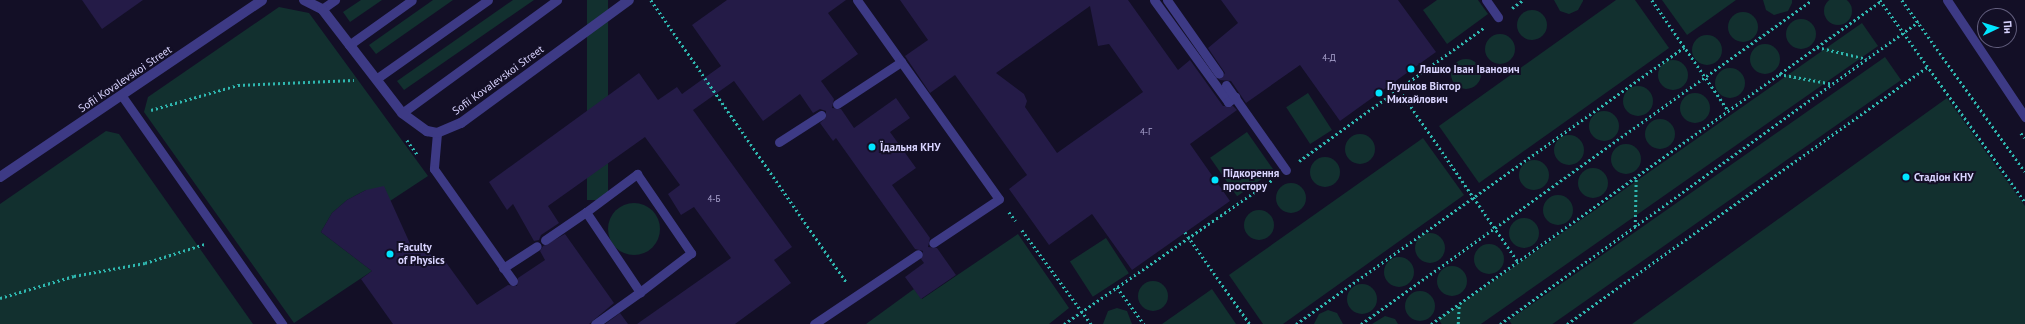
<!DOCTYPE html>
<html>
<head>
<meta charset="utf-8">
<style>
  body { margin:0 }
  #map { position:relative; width:2025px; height:324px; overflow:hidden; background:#130f26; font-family:"PT Sans",sans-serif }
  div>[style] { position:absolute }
  .green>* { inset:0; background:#12302f; transform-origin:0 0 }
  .round { border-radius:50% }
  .building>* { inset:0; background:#241b47 }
  .path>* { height:2.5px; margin-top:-1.25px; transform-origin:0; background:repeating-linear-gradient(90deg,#2fb8b0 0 2px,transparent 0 5px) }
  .service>* { height:9px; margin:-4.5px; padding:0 4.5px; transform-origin:4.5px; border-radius:4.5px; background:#3d3a85 }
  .minor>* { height:10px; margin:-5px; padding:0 5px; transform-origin:5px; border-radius:5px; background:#3d3a85 }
  .dots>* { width:11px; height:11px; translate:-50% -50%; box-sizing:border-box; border:2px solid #130f26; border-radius:50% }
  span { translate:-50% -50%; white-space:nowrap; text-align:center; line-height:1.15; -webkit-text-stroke:4px #130f26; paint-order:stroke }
  .number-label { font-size:9px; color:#aca6d1 }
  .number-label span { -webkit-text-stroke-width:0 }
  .poi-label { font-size:11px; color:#d9d4ff; font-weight:700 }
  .left { translate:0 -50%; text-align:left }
  .street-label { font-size:11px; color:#d9d4ff }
  .north { position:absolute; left:1977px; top:8px; width:40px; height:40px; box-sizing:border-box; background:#130f26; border:1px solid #625e7d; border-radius:50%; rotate:86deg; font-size:11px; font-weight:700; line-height:16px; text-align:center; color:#d9d4ff }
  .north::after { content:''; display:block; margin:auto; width:14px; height:18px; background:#00e5ff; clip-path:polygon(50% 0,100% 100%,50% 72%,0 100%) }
</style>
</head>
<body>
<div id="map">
  <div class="green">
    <div class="round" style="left:1824px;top:-3px;width:28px;height:28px"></div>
    <div style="clip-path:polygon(361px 0,382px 0,350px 22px,343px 12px)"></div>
    <div style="clip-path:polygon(433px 0,453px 0,376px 54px,369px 45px)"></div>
    <div style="clip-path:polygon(513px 0,534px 0,404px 90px,397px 81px)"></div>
    <div style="left:587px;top:0;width:21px;height:200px"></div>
    <div style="clip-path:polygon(1437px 0,1478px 0,1488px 14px,1447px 44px,1423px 10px)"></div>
    <div style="clip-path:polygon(1554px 0,1583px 0,1583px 1px,1578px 10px,1569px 14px,1560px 11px)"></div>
    <div style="clip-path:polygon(1616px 0,1635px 0,1669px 48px,1479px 183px,1439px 126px)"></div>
    <div style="clip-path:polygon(1662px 0,1736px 0,1687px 35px)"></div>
    <div style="clip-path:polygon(1763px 0,1792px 0,1792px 3px,1788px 11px,1774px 15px,1766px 10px)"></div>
    <div style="clip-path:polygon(279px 7px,309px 13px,428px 176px,390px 201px,366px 190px,347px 200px,332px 213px,321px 232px,372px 271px,294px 323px,144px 112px,148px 97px)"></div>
    <div class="round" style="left:1517px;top:10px;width:30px;height:30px"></div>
    <div class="round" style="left:1728px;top:12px;width:30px;height:30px"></div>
    <div class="round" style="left:1786px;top:19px;width:30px;height:30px"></div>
    <div style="left:1862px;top:23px;width:28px;height:517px;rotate:55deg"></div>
    <div class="round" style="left:1485px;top:34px;width:30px;height:30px"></div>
    <div class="round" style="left:1692px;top:35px;width:30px;height:30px"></div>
    <div class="round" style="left:1750px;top:44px;width:30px;height:30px"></div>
    <div style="left:1885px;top:57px;width:28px;height:459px;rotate:55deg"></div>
    <div class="round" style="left:1451px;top:59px;width:30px;height:30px"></div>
    <div class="round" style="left:1658px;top:60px;width:30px;height:30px"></div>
    <div class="round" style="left:1715px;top:68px;width:30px;height:30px"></div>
    <div class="round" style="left:1623px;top:86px;width:30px;height:30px"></div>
    <div style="left:1308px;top:93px;width:44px;height:26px;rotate:57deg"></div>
    <div class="round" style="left:1680px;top:93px;width:30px;height:30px"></div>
    <div style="clip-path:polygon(1947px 98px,2025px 206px,2025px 324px,1632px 324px)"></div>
    <div class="round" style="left:1589px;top:111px;width:30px;height:30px"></div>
    <div class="round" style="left:1645px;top:119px;width:30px;height:30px"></div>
    <div style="clip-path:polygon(106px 131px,119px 134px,253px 324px,0 324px,0 204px)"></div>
    <div style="left:1247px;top:132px;width:47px;height:45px;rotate:55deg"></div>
    <div class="round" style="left:1345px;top:134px;width:30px;height:30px"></div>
    <div class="round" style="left:1554px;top:135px;width:30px;height:30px"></div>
    <div style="clip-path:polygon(1423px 138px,1464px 195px,1283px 324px,1263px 324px,1229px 275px)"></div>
    <div class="round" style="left:1611px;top:144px;width:30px;height:30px"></div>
    <div class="round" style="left:1310px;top:157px;width:30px;height:30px"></div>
    <div class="round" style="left:1519px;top:160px;width:30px;height:30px"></div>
    <div class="round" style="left:1578px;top:168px;width:30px;height:30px"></div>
    <div class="round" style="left:1276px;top:183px;width:30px;height:30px"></div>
    <div class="round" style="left:1543px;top:195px;width:30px;height:30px"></div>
    <div class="round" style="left:608px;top:203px;width:52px;height:52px"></div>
    <div class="round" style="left:1244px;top:210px;width:30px;height:30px"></div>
    <div class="round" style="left:1509px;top:218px;width:30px;height:30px"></div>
    <div class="round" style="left:1415px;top:233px;width:30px;height:30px"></div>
    <div style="clip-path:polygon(1018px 234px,1069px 308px,1049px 324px,866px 324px,914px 289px,922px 299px)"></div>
    <div style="left:1106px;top:238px;width:42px;height:43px;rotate:57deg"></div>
    <div class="round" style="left:1474px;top:244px;width:30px;height:30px"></div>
    <div class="round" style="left:1384px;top:257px;width:30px;height:30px"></div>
    <div class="round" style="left:1437px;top:266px;width:30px;height:30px"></div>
    <div class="round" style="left:1138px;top:281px;width:30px;height:30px"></div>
    <div class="round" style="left:1347px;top:284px;width:30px;height:30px"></div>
    <div style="clip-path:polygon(1212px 289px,1236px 324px,1162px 324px)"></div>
    <div class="round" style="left:1405px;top:291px;width:30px;height:30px"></div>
    <div style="clip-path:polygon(1117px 308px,1127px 311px,1132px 324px,1103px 324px,1108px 311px)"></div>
    <div style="clip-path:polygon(1328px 310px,1337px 313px,1343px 324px,1314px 324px,1319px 314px)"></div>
    <div style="clip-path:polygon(1385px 316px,1395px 319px,1398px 324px,1372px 324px)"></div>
  </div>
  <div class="building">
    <div style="clip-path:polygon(82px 0,143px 0,102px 29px)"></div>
    <div style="clip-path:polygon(727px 0,846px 0,828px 13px,858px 54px,821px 81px,834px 99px,832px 108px,841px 109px,854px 128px,896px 98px,910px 118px,890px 132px,916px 168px,892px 185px,930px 238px,928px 247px,937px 248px,956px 275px,921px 299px,905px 277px,924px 263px,921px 259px,923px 251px,915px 249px,836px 138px,833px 141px,820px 123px,826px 117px,826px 111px,820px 109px,813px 113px,800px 94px,763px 121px,734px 81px,693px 110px,792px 247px,774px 260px,791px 283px,735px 324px,637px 324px,731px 258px,694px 207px,681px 215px,668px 194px,680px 185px,645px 137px,548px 206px,559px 223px,541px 235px,539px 240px,534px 241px,513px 204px,507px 210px,489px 182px,639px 73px,658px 100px,677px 87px,682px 94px,721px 66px,692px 25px)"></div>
    <div style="clip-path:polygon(evenodd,900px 0,1128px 0,1178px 70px,1190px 60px,1223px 106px,1233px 106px,1237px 110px,1190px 144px,1230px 201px,1132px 270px,1092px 214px,1049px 245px,1009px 189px,1027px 175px,955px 75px,930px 93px,905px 56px,928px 40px,900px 0,1090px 6px,1098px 46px,1109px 44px,1143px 92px,1057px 153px,1025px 107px,1027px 101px,1024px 94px,996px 73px,1090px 6px)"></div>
    <div style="clip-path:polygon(1221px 0,1398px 0,1436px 52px,1340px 121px,1300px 65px,1246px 103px,1231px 81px,1219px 80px,1225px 73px,1208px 48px,1238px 23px)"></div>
    <div style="clip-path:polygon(384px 186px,412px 248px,421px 241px,438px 265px,445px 261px,477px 305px,508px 285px,517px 286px,518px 278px,545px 260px,540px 251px,543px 246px,565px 234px,614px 303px,589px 324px,393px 324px,361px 279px,372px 271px,321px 232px,332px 213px,347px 200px,366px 190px)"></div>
    <div style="clip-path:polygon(620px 313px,628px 324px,605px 324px)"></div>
  </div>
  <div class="path">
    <div style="left:651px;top:0;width:343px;rotate:55.3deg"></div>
    <div style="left:1652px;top:0;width:134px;rotate:55.4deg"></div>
    <div style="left:1880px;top:0;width:249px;rotate:54.3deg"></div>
    <div style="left:1902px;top:0;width:211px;rotate:54.4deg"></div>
    <div style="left:1512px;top:8px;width:14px;rotate:-36deg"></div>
    <div style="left:1817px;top:47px;width:51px;rotate:13.5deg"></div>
    <div style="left:1779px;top:74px;width:55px;rotate:10.5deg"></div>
    <div style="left:1394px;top:82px;width:219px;rotate:55.4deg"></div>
    <div style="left:151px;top:110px;width:91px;rotate:-16deg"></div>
    <div style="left:238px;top:85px;width:116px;rotate:-2.5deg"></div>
    <div style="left:2021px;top:133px;width:6px;rotate:51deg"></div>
    <div style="left:407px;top:140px;width:19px;rotate:54deg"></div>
    <div style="left:1299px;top:161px;width:229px;rotate:-35.8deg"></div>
    <div style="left:1009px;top:212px;width:11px;rotate:52deg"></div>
    <div style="left:1635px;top:227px;width:50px;rotate:-88.9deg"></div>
    <div style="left:1022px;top:230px;width:117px;rotate:53.7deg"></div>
    <div style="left:1185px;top:232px;width:113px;rotate:54.8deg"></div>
    <div style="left:1117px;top:287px;width:46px;rotate:53.9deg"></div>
    <div style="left:0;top:298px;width:77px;rotate:-16.6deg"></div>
    <div style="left:74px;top:276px;width:72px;rotate:-10.4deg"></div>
    <div style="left:145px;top:263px;width:63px;rotate:-17.6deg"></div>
    <div style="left:1064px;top:324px;width:253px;rotate:-34.7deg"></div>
    <div style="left:1296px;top:324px;width:477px;rotate:-35.5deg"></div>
    <div style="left:1361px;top:324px;width:555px;rotate:-35.69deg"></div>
    <div style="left:1431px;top:324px;width:554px;rotate:-35.67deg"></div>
    <div style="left:1458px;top:324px;width:20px;rotate:-87deg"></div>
    <div style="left:1500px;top:324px;width:516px;rotate:-35.85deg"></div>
    <div style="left:1567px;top:324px;width:442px;rotate:-35.5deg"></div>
  </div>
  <div class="service">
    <div style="left:857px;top:0;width:244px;rotate:54.5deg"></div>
    <div style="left:999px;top:199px;width:79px;rotate:146.3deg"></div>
    <div style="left:1154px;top:0;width:126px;rotate:54deg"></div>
    <div style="left:1228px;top:102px;width:9px;rotate:-36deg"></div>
    <div style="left:1167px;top:0;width:90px;rotate:54.9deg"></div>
    <div style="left:1486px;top:0;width:21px;rotate:55deg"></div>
    <div style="left:1947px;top:0;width:141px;rotate:56.3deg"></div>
    <div style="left:322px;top:9px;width:16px;rotate:-35deg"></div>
    <div style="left:349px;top:45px;width:77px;rotate:-35.5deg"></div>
    <div style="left:376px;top:79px;width:137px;rotate:-35.2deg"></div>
    <div style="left:1226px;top:85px;width:104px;rotate:54.8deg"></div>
    <div style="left:122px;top:96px;width:279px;rotate:54.9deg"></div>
    <div style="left:837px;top:104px;width:77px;rotate:-33.3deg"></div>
    <div style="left:402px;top:113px;width:192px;rotate:-36.1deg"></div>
    <div style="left:437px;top:133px;width:36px;rotate:95deg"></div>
    <div style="left:434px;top:169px;width:137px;rotate:54.8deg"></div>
    <div style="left:779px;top:142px;width:50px;rotate:-32.7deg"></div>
    <div style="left:586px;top:212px;width:64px;rotate:-36.7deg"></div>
    <div style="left:637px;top:174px;width:96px;rotate:55.6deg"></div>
    <div style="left:691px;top:253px;width:64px;rotate:142.6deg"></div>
    <div style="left:545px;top:240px;width:50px;rotate:-34.3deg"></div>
    <div style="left:586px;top:212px;width:97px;rotate:56deg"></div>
    <div style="left:640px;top:292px;width:55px;rotate:144.6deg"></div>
    <div style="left:503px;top:268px;width:40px;rotate:-32.9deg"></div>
    <div style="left:814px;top:324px;width:125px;rotate:-33.9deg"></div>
  </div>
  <div class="minor">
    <div style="left:304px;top:0;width:20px;rotate:27deg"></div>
    <div style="left:322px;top:9px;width:131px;rotate:52.4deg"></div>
    <div style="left:402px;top:113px;width:31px;rotate:36deg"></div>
    <div style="left:427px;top:131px;width:10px;rotate:11deg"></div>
    <div style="left:437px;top:133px;width:26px;rotate:-23deg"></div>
    <div style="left:461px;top:123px;width:208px;rotate:-36.2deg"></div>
    <div style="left:0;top:177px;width:316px;rotate:-34deg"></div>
  </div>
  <div class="dots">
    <div style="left:1411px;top:69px;background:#00e5ff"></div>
    <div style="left:1379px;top:93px;background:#00e5ff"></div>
    <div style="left:872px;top:147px;background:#00e5ff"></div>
    <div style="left:1906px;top:177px;background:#00e5ff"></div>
    <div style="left:1215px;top:180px;background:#00e5ff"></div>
    <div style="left:390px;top:254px;background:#00e5ff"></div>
  </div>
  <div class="number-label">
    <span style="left:1329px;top:58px">4-Д</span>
    <span style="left:1146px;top:132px">4-Г</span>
    <span style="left:714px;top:199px">4-Б</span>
  </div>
  <div class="poi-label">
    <span class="left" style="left:1419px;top:69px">Ляшко Іван Іванович</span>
    <span class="left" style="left:1387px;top:93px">Глушков Віктор<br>Михайлович</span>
    <span class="left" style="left:880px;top:147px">Їдальня КНУ</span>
    <span class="left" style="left:1223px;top:180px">Підкорення<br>простору</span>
    <span class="left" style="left:1914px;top:177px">Стадіон КНУ</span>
    <span class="left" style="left:398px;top:254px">Faculty<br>of Physics</span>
  </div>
  <div class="street-label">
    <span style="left:125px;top:79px;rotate:-34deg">Sofii Kovalevskoi Street</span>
    <span style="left:498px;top:80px;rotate:-36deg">Sofii Kovalevskoi Street</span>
  </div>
  <div class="north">Пн</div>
</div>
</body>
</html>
